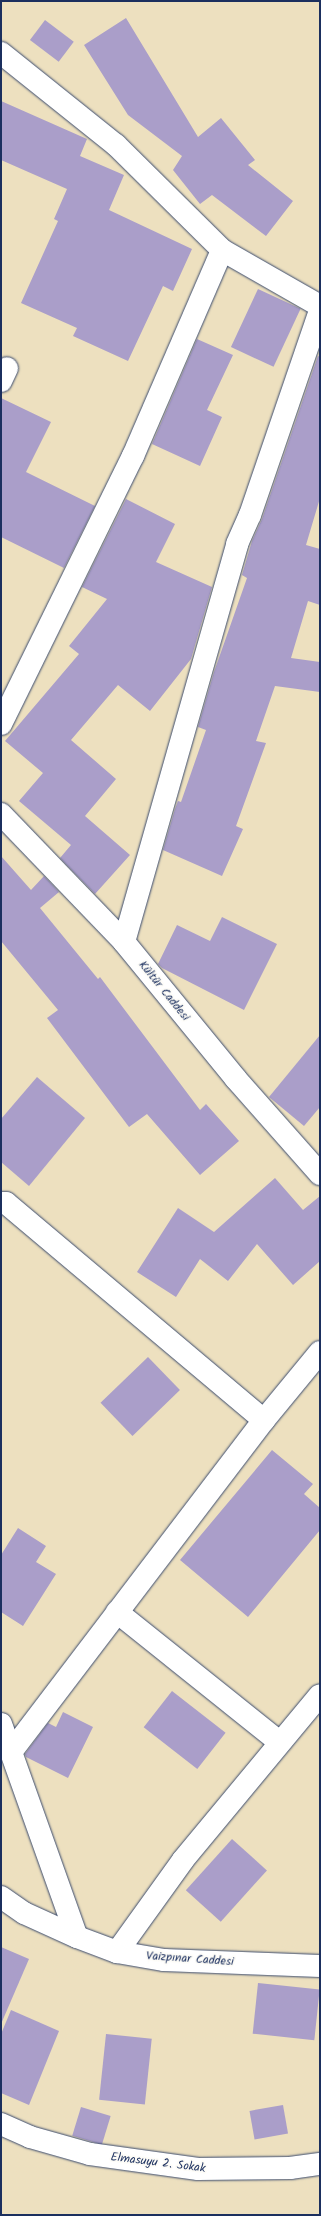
<!DOCTYPE html>
<html>
<head>
<meta charset="utf-8">
<style>
  body { margin:0 }
  #map { position:relative; width:321px; height:2216px; overflow:hidden; background:#ede0bf; font-family:Kalam,sans-serif }
  div>[style] { position:absolute }
  .building>* { inset:0; background:#aa9ec9; transform-origin:0 0 }
  .roads { filter:drop-shadow(0 0 1px #3a4a6d) drop-shadow(0 0 1px #3a4a6d) }
  .minor>* { height:22px; margin:-11px; padding:0 11px; transform-origin:11px; border-radius:11px; background:#fff }
  span { translate:-50% -50%; white-space:nowrap; text-align:center; line-height:1.15; -webkit-text-stroke:3.5px #fdfcf7; paint-order:stroke }
  .street-label { font-size:12px; color:#1b2f5e }
  .frame { position:absolute; inset:0; border:2px solid #1b2f5e; pointer-events:none }
</style>
</head>
<body>
<div id="map">
  <div class="building">
    <div style="clip-path:polygon(126px 18px,198px 137px,221px 118px,255px 160px,248px 165px,293px 201px,266px 236px,212px 195px,200px 204px,173px 170px,182px 156px,128px 115px,84px 45px)"></div>
    <div style="left:45px;top:20px;width:36px;height:25px;rotate:37deg"></div>
    <div style="clip-path:polygon(1px 101px,87px 139px,80px 156px,124px 175px,109px 210px,192px 249px,173px 291px,163px 286px,128px 361px,73px 336px,77px 328px,21px 303px,58px 221px,54px 219px,67px 189px,1px 160px)"></div>
    <div style="left:258px;top:289px;width:47px;height:64px;rotate:25deg"></div>
    <div style="clip-path:polygon(197px 339px,233px 355px,207px 410px,222px 417px,200px 466px,152px 444px)"></div>
    <div style="clip-path:polygon(318px 356px,320px 357px,320px 498px,306px 545px,320px 549px,320px 605px,308px 601px,291px 658px,320px 662px,320px 692px,275px 686px,256px 741px,266px 743px,236px 826px,243px 829px,222px 876px,163px 850px,175px 809px,178px 801px,181px 802px,206px 730px,198px 727px,214px 672px,247px 578px,242px 575px,252px 541px,262px 519px)"></div>
    <div style="clip-path:polygon(1px 398px,51px 422px,26px 472px,95px 506px,64px 568px,1px 537px)"></div>
    <div style="clip-path:polygon(126px 499px,175px 524px,156px 562px,212px 587px,191px 659px,150px 711px,118px 685px,71px 740px,116px 779px,85px 816px,130px 855px,95px 894px,60px 858px,71px 845px,19px 801px,43px 773px,5px 741px,79px 654px,69px 646px,107px 599px,82px 587px)"></div>
    <div style="clip-path:polygon(1px 856px,31px 890px,44px 876px,59px 892px,40px 908px,98px 979px,100px 977px,200px 1110px,206px 1104px,239px 1141px,200px 1175px,147px 1114px,129px 1127px,47px 1018px,58px 1010px,1px 941px)"></div>
    <div style="clip-path:polygon(222px 917px,277px 944px,244px 1010px,162px 968px,158px 964px,177px 925px,210px 941px)"></div>
    <div style="clip-path:polygon(320px 1035px,320px 1107px,304px 1126px,269px 1097px)"></div>
    <div style="clip-path:polygon(37px 1077px,85px 1118px,29px 1186px,1px 1162px,1px 1119px)"></div>
    <div style="clip-path:polygon(275px 1178px,303px 1210px,320px 1196px,320px 1261px,293px 1285px,257px 1244px,228px 1281px,200px 1259px,176px 1297px,137px 1272px,178px 1208px,214px 1232px)"></div>
    <div style="left:148px;top:1357px;width:46px;height:66px;rotate:46deg"></div>
    <div style="clip-path:polygon(272px 1450px,313px 1484px,304px 1494px,320px 1508px,320px 1530px,248px 1617px,180px 1560px)"></div>
    <div style="clip-path:polygon(18px 1528px,46px 1546px,36px 1562px,56px 1574px,23px 1626px,1px 1612px,1px 1555px)"></div>
    <div style="left:172px;top:1691px;width:68px;height:46px;rotate:38deg"></div>
    <div style="clip-path:polygon(63px 1712px,93px 1727px,68px 1778px,26px 1757px,25px 1754px,48px 1723px,56px 1727px)"></div>
    <div style="left:232px;top:1839px;width:47px;height:69px;rotate:42deg"></div>
    <div style="clip-path:polygon(1px 1947px,29px 1959px,1px 2024px)"></div>
    <div style="left:258px;top:1983px;width:62px;height:51px;rotate:6deg"></div>
    <div style="clip-path:polygon(11px 2010px,59px 2031px,29px 2105px,1px 2093px,1px 2034px)"></div>
    <div style="left:106px;top:2034px;width:46px;height:66px;rotate:6deg"></div>
    <div style="left:283px;top:2105px;width:29px;height:34px;rotate:80deg"></div>
    <div style="left:81px;top:2107px;width:31px;height:30px;rotate:17deg"></div>
  </div>
  <div class="roads">
    <div class="minor">
      <div style="left:1px;top:53px;width:147px;rotate:38.7deg"></div>
      <div style="left:116px;top:145px;width:149px;rotate:44.7deg"></div>
      <div style="left:222px;top:250px;width:113px;rotate:29.7deg"></div>
      <div style="left:1px;top:381px;width:14px;rotate:-65deg"></div>
      <div style="left:1px;top:724px;width:299px;rotate:-63.8deg"></div>
      <div style="left:133px;top:456px;width:224px;rotate:-66.6deg"></div>
      <div style="left:1px;top:814px;width:178px;rotate:46.1deg"></div>
      <div style="left:124px;top:942px;width:177px;rotate:50.7deg"></div>
      <div style="left:236px;top:1079px;width:127px;rotate:48.5deg"></div>
      <div style="left:124px;top:942px;width:414px;rotate:-74.1deg"></div>
      <div style="left:237px;top:544px;width:32px;rotate:-66deg"></div>
      <div style="left:250px;top:515px;width:216px;rotate:-71.1deg"></div>
      <div style="left:1px;top:1203px;width:5px"></div>
      <div style="left:6px;top:1203px;width:337px;rotate:40.1deg"></div>
      <div style="left:117px;top:1612px;width:208px;rotate:38.7deg"></div>
      <div style="left:1px;top:1724px;width:226px;rotate:70.4deg"></div>
      <div style="left:11px;top:1752px;width:417px;rotate:-52.7deg"></div>
      <div style="left:264px;top:1420px;width:88px;rotate:-50.5deg"></div>
      <div style="left:1px;top:1897px;width:28px;rotate:35deg"></div>
      <div style="left:24px;top:1913px;width:58px;rotate:24.4deg"></div>
      <div style="left:77px;top:1937px;width:43px;rotate:20.6deg"></div>
      <div style="left:117px;top:1952px;width:48px;rotate:9.7deg"></div>
      <div style="left:164px;top:1960px;width:156px;rotate:2.2deg"></div>
      <div style="left:117px;top:1952px;width:113px;rotate:-54.3deg"></div>
      <div style="left:183px;top:1860px;width:214px;rotate:-50.3deg"></div>
      <div style="left:1px;top:2124px;width:32px;rotate:24deg"></div>
      <div style="left:30px;top:2137px;width:62px;rotate:15.8deg"></div>
      <div style="left:90px;top:2154px;width:109px;rotate:7.9deg"></div>
      <div style="left:198px;top:2169px;width:92px;rotate:-0.6deg"></div>
      <div style="left:290px;top:2168px;width:30px;rotate:-8deg"></div>
    </div>
  </div>
  <div class="street-label">
    <span style="left:164px;top:991px;rotate:51deg">Kültür Caddesi</span>
    <span style="left:190px;top:1959px;rotate:4deg">Vaizpınar Caddesi</span>
    <span style="left:158px;top:2163px;rotate:7deg">Elmasuyu 2. Sokak</span>
  </div>
  <div class="frame"></div>
</div>
</body>
</html>
